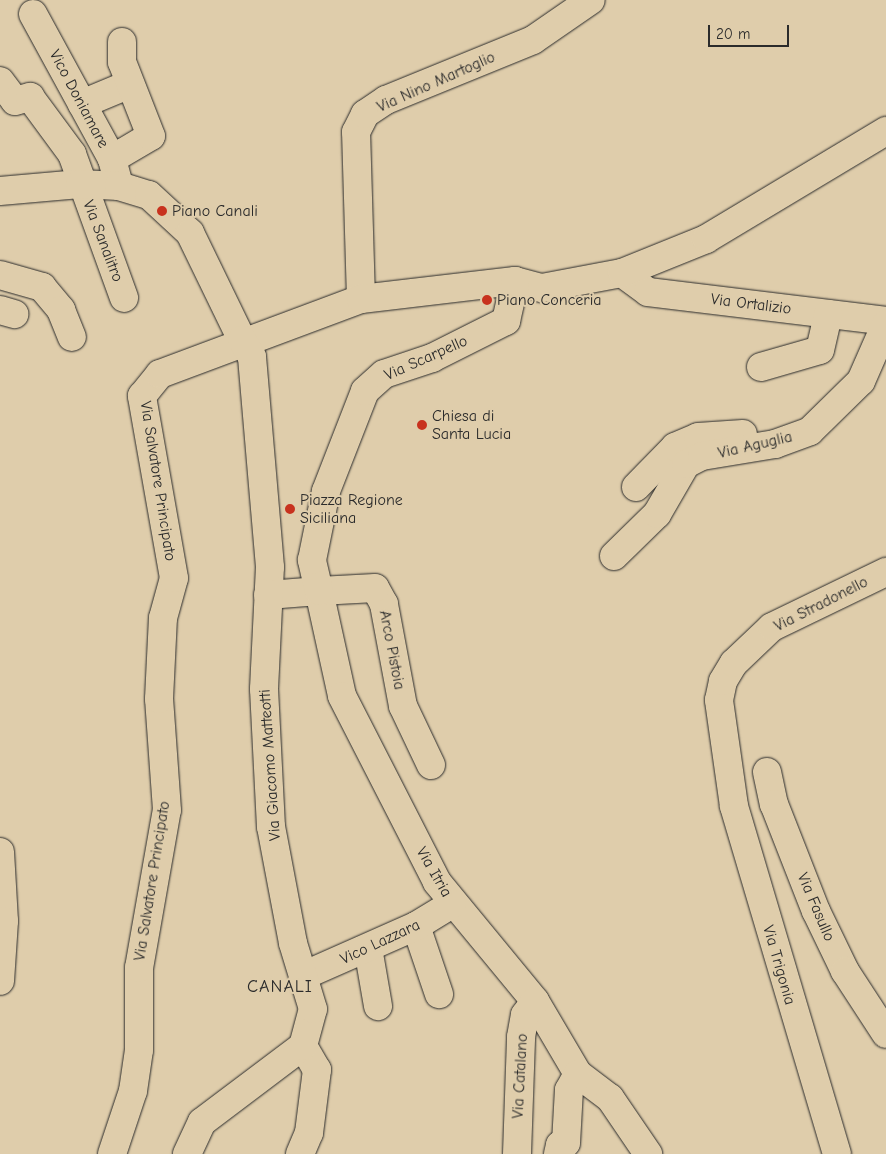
<!DOCTYPE html>
<html>
<head>
<meta charset="utf-8">
<style>
  body { margin:0 }
  #map { position:relative; width:886px; height:1154px; overflow:hidden; background:#dfcdab; font-family:"Comic Neue",sans-serif }
  div>[style] { position:absolute }
  .roads { filter:drop-shadow(0 0 1px #2b2b2b) drop-shadow(0 0 1px #2b2b2b) }
  .minor>* { height:28px; margin:-14px; padding:0 14px; transform-origin:14px; border-radius:14px; background:#dfcdab }
  .major>* { height:28px; margin:-14px; padding:0 14px; transform-origin:14px; border-radius:14px; background:#dfcdab }
  .dots>* { width:14px; height:14px; translate:-50% -50%; box-sizing:border-box; border:2px solid #dfcdab; border-radius:50% }
  span { translate:-50% -50%; white-space:nowrap; text-align:center; line-height:1.15; -webkit-text-stroke:4px #dfcdab; paint-order:stroke }
  .street-label { font-size:16px; color:#2b2b2b }
  .poi-label { font-size:16px; color:#2b2b2b }
  .left { translate:0 -50%; text-align:left }
  .neighbourhood-label { font-size:18px; color:#2b2b2b; letter-spacing:1px }
  .scale { position:absolute; left:708px; top:25px; width:81px; height:22px; box-sizing:border-box; border:2px solid #2b2b2b; border-top:0; padding-left:6px; font-size:15px; line-height:18px; white-space:nowrap; color:#2b2b2b; -webkit-text-stroke:4px #dfcdab; paint-order:stroke }
</style>
</head>
<body>
<div id="map">
  <div class="roads">
    <div class="minor">
      <div style="left:33px;top:14px;width:165px;rotate:61.4deg"></div>
      <div style="left:112px;top:159px;width:28px;rotate:75deg"></div>
      <div style="left:0;top:81px;width:25px;rotate:53deg"></div>
      <div style="left:15px;top:101px;width:16px;rotate:-15deg"></div>
      <div style="left:30px;top:97px;width:71px;rotate:53.6deg"></div>
      <div style="left:72px;top:154px;width:153px;rotate:70.1deg"></div>
      <div style="left:82px;top:104px;width:52px;rotate:-22.6deg"></div>
      <div style="left:112px;top:159px;width:45px;rotate:-30.5deg"></div>
      <div style="left:151px;top:136px;width:79px;rotate:-111.4deg"></div>
      <div style="left:122px;top:62px;width:20px;rotate:-90deg"></div>
      <div style="left:0;top:191px;width:80px;rotate:-5deg"></div>
      <div style="left:80px;top:184px;width:39px;rotate:3deg"></div>
      <div style="left:119px;top:186px;width:31px;rotate:17deg"></div>
      <div style="left:149px;top:195px;width:56px;rotate:42.8deg"></div>
      <div style="left:190px;top:233px;width:119px;rotate:64.1deg"></div>
      <div style="left:622px;top:273px;width:32px;rotate:36deg"></div>
      <div style="left:648px;top:292px;width:240px;rotate:6.9deg"></div>
      <div style="left:0;top:275px;width:44px;rotate:15.9deg"></div>
      <div style="left:42px;top:287px;width:30px;rotate:50deg"></div>
      <div style="left:61px;top:310px;width:29px;rotate:68deg"></div>
      <div style="left:361px;top:299px;width:167px;rotate:-91.7deg"></div>
      <div style="left:356px;top:132px;width:20px;rotate:-63deg"></div>
      <div style="left:365px;top:114px;width:25px;rotate:-34deg"></div>
      <div style="left:386px;top:100px;width:159px;rotate:-22.2deg"></div>
      <div style="left:533px;top:40px;width:70px;rotate:-34.6deg"></div>
      <div style="left:0;top:310px;width:15px;rotate:16deg"></div>
      <div style="left:761px;top:367px;width:61px;rotate:-16.1deg"></div>
      <div style="left:820px;top:350px;width:37px;rotate:-77deg"></div>
      <div style="left:636px;top:487px;width:56px;rotate:-45.7deg"></div>
      <div style="left:675px;top:447px;width:25px;rotate:-23deg"></div>
      <div style="left:698px;top:437px;width:45px;rotate:-3.8deg"></div>
      <div style="left:614px;top:556px;width:60px;rotate:-44.3deg"></div>
      <div style="left:657px;top:514px;width:58px;rotate:-59.9deg"></div>
      <div style="left:686px;top:464px;width:18px;rotate:-27deg"></div>
      <div style="left:702px;top:456px;width:74px;rotate:-9.3deg"></div>
      <div style="left:775px;top:444px;width:37px;rotate:-20deg"></div>
      <div style="left:810px;top:431px;width:71px;rotate:-44.4deg"></div>
      <div style="left:861px;top:381px;width:62px;rotate:-66.3deg"></div>
      <div style="left:268px;top:595px;width:51px;rotate:-4.5deg"></div>
      <div style="left:319px;top:591px;width:107px;rotate:77.6deg"></div>
      <div style="left:342px;top:696px;width:209px;rotate:62.9deg"></div>
      <div style="left:437px;top:882px;width:154px;rotate:50.5deg"></div>
      <div style="left:535px;top:1001px;width:85px;rotate:59.5deg"></div>
      <div style="left:578px;top:1074px;width:40px;rotate:37deg"></div>
      <div style="left:610px;top:1098px;width:68px;rotate:55.8deg"></div>
      <div style="left:431px;top:765px;width:65px;rotate:-115.4deg"></div>
      <div style="left:403px;top:706px;width:104px;rotate:-100.6deg"></div>
      <div style="left:384px;top:604px;width:18px;rotate:-119deg"></div>
      <div style="left:375px;top:588px;width:56px;rotate:176.9deg"></div>
      <div style="left:319px;top:591px;width:32px;rotate:-103deg"></div>
      <div style="left:312px;top:560px;width:70px;rotate:-78.5deg"></div>
      <div style="left:326px;top:491px;width:107px;rotate:-68.7deg"></div>
      <div style="left:365px;top:391px;width:25px;rotate:-42deg"></div>
      <div style="left:384px;top:374px;width:51px;rotate:-18.4deg"></div>
      <div style="left:432px;top:358px;width:83px;rotate:-26.6deg"></div>
      <div style="left:506px;top:321px;width:41px;rotate:-77.3deg"></div>
      <div style="left:767px;top:772px;width:33px;rotate:78deg"></div>
      <div style="left:774px;top:804px;width:115px;rotate:68.6deg"></div>
      <div style="left:816px;top:911px;width:67px;rotate:64.2deg"></div>
      <div style="left:845px;top:971px;width:75px;rotate:56.9deg"></div>
      <div style="left:0;top:852px;width:69px;rotate:86.7deg"></div>
      <div style="left:4px;top:921px;width:60px;rotate:93.8deg"></div>
      <div style="left:416px;top:926px;width:72px;rotate:71.3deg"></div>
      <div style="left:368px;top:948px;width:59px;rotate:80.2deg"></div>
      <div style="left:305px;top:975px;width:121px;rotate:-23.8deg"></div>
      <div style="left:416px;top:926px;width:42px;rotate:-31.4deg"></div>
      <div style="left:300px;top:1154px;width:23px;rotate:-67deg"></div>
      <div style="left:309px;top:1133px;width:64px;rotate:-82.8deg"></div>
      <div style="left:317px;top:1070px;width:28px;rotate:-120deg"></div>
      <div style="left:517px;top:1154px;width:117px;rotate:-88deg"></div>
      <div style="left:521px;top:1037px;width:22px;rotate:-80deg"></div>
      <div style="left:525px;top:1015px;width:17px;rotate:-54deg"></div>
      <div style="left:558px;top:1154px;width:9px;rotate:-77deg"></div>
      <div style="left:560px;top:1145px;width:6px;rotate:-18deg"></div>
      <div style="left:566px;top:1143px;width:53px;rotate:-86.8deg"></div>
      <div style="left:569px;top:1090px;width:18px;rotate:-61deg"></div>
      <div style="left:837px;top:1154px;width:363px;rotate:-106.5deg"></div>
      <div style="left:734px;top:806px;width:107px;rotate:-98.1deg"></div>
      <div style="left:719px;top:700px;width:19px;rotate:-78deg"></div>
      <div style="left:723px;top:681px;width:21px;rotate:-59deg"></div>
      <div style="left:734px;top:663px;width:52px;rotate:-43.5deg"></div>
      <div style="left:772px;top:627px;width:127px;rotate:-25.8deg"></div>
    </div>
    <div class="major">
      <div style="left:112px;top:1154px;width:66px;rotate:-71.6deg"></div>
      <div style="left:133px;top:1091px;width:41px;rotate:-81.7deg"></div>
      <div style="left:139px;top:1050px;width:82px;rotate:-90deg"></div>
      <div style="left:139px;top:968px;width:160px;rotate:-80deg"></div>
      <div style="left:167px;top:810px;width:111px;rotate:-94.1deg"></div>
      <div style="left:159px;top:699px;width:81px;rotate:-87.2deg"></div>
      <div style="left:163px;top:618px;width:41px;rotate:-74.6deg"></div>
      <div style="left:174px;top:578px;width:185px;rotate:-100deg"></div>
      <div style="left:142px;top:396px;width:28px;rotate:-51deg"></div>
      <div style="left:160px;top:374px;width:215px;rotate:-20.5deg"></div>
      <div style="left:361px;top:299px;width:155px;rotate:-6.7deg"></div>
      <div style="left:515px;top:281px;width:28px;rotate:15deg"></div>
      <div style="left:542px;top:288px;width:81px;rotate:-10.6deg"></div>
      <div style="left:622px;top:273px;width:91px;rotate:-22deg"></div>
      <div style="left:706px;top:239px;width:210px;rotate:-31deg"></div>
      <div style="left:187px;top:1154px;width:35px;rotate:-65deg"></div>
      <div style="left:202px;top:1122px;width:126px;rotate:-37deg"></div>
      <div style="left:303px;top:1046px;width:38px;rotate:-75deg"></div>
      <div style="left:313px;top:1009px;width:69px;rotate:-106.9deg"></div>
      <div style="left:293px;top:943px;width:118px;rotate:-100.7deg"></div>
      <div style="left:271px;top:827px;width:138px;rotate:-92.9deg"></div>
      <div style="left:264px;top:689px;width:122px;rotate:-87.2deg"></div>
      <div style="left:270px;top:567px;width:211px;rotate:-94.9deg"></div>
      <div style="left:252px;top:357px;width:20px;rotate:-120deg"></div>
    </div>
  </div>
  <div class="dots">
    <div style="left:162px;top:211px;background:#c8321e"></div>
    <div style="left:487px;top:300px;background:#c8321e"></div>
    <div style="left:422px;top:425px;background:#c8321e"></div>
    <div style="left:290px;top:509px;background:#c8321e"></div>
  </div>
  <div class="street-label">
    <span style="left:436px;top:82px;rotate:-24deg">Via Nino Martoglio</span>
    <span style="left:79px;top:99px;rotate:62deg">Vico Doniamare</span>
    <span style="left:103px;top:241px;rotate:69deg">Via Sanalitro</span>
    <span style="left:751px;top:304px;rotate:7deg">Via Ortalizio</span>
    <span style="left:426px;top:358px;rotate:-24deg">Via Scarpello</span>
    <span style="left:755px;top:445px;rotate:-13deg">Via Aguglia</span>
    <span style="left:158px;top:481px;rotate:81deg">Via Salvatore Principato</span>
    <span style="left:821px;top:604px;rotate:-27deg">Via Stradonello</span>
    <span style="left:392px;top:650px;rotate:79deg">Arco Pistoia</span>
    <span style="left:270px;top:765px;rotate:-94deg">Via Giacomo Matteotti</span>
    <span style="left:434px;top:872px;rotate:60deg">Via Itria</span>
    <span style="left:152px;top:881px;rotate:-81deg">Via Salvatore Principato</span>
    <span style="left:816px;top:907px;rotate:67deg">Via Fasullo</span>
    <span style="left:380px;top:942px;rotate:-25deg">Vico Lazzara</span>
    <span style="left:779px;top:965px;rotate:74deg">Via Trigonia</span>
    <span style="left:520px;top:1076px;rotate:-87deg">Via Catalano</span>
  </div>
  <div class="poi-label">
    <span class="left" style="left:172px;top:211px">Piano Canali</span>
    <span class="left" style="left:497px;top:300px">Piano Conceria</span>
    <span class="left" style="left:432px;top:425px">Chiesa di<br>Santa Lucia</span>
    <span class="left" style="left:300px;top:509px">Piazza Regione<br>Siciliana</span>
  </div>
  <div class="neighbourhood-label">
    <span style="left:280px;top:987px">CANALI</span>
  </div>
  <div class="scale">20 m</div>
</div>
</body>
</html>
